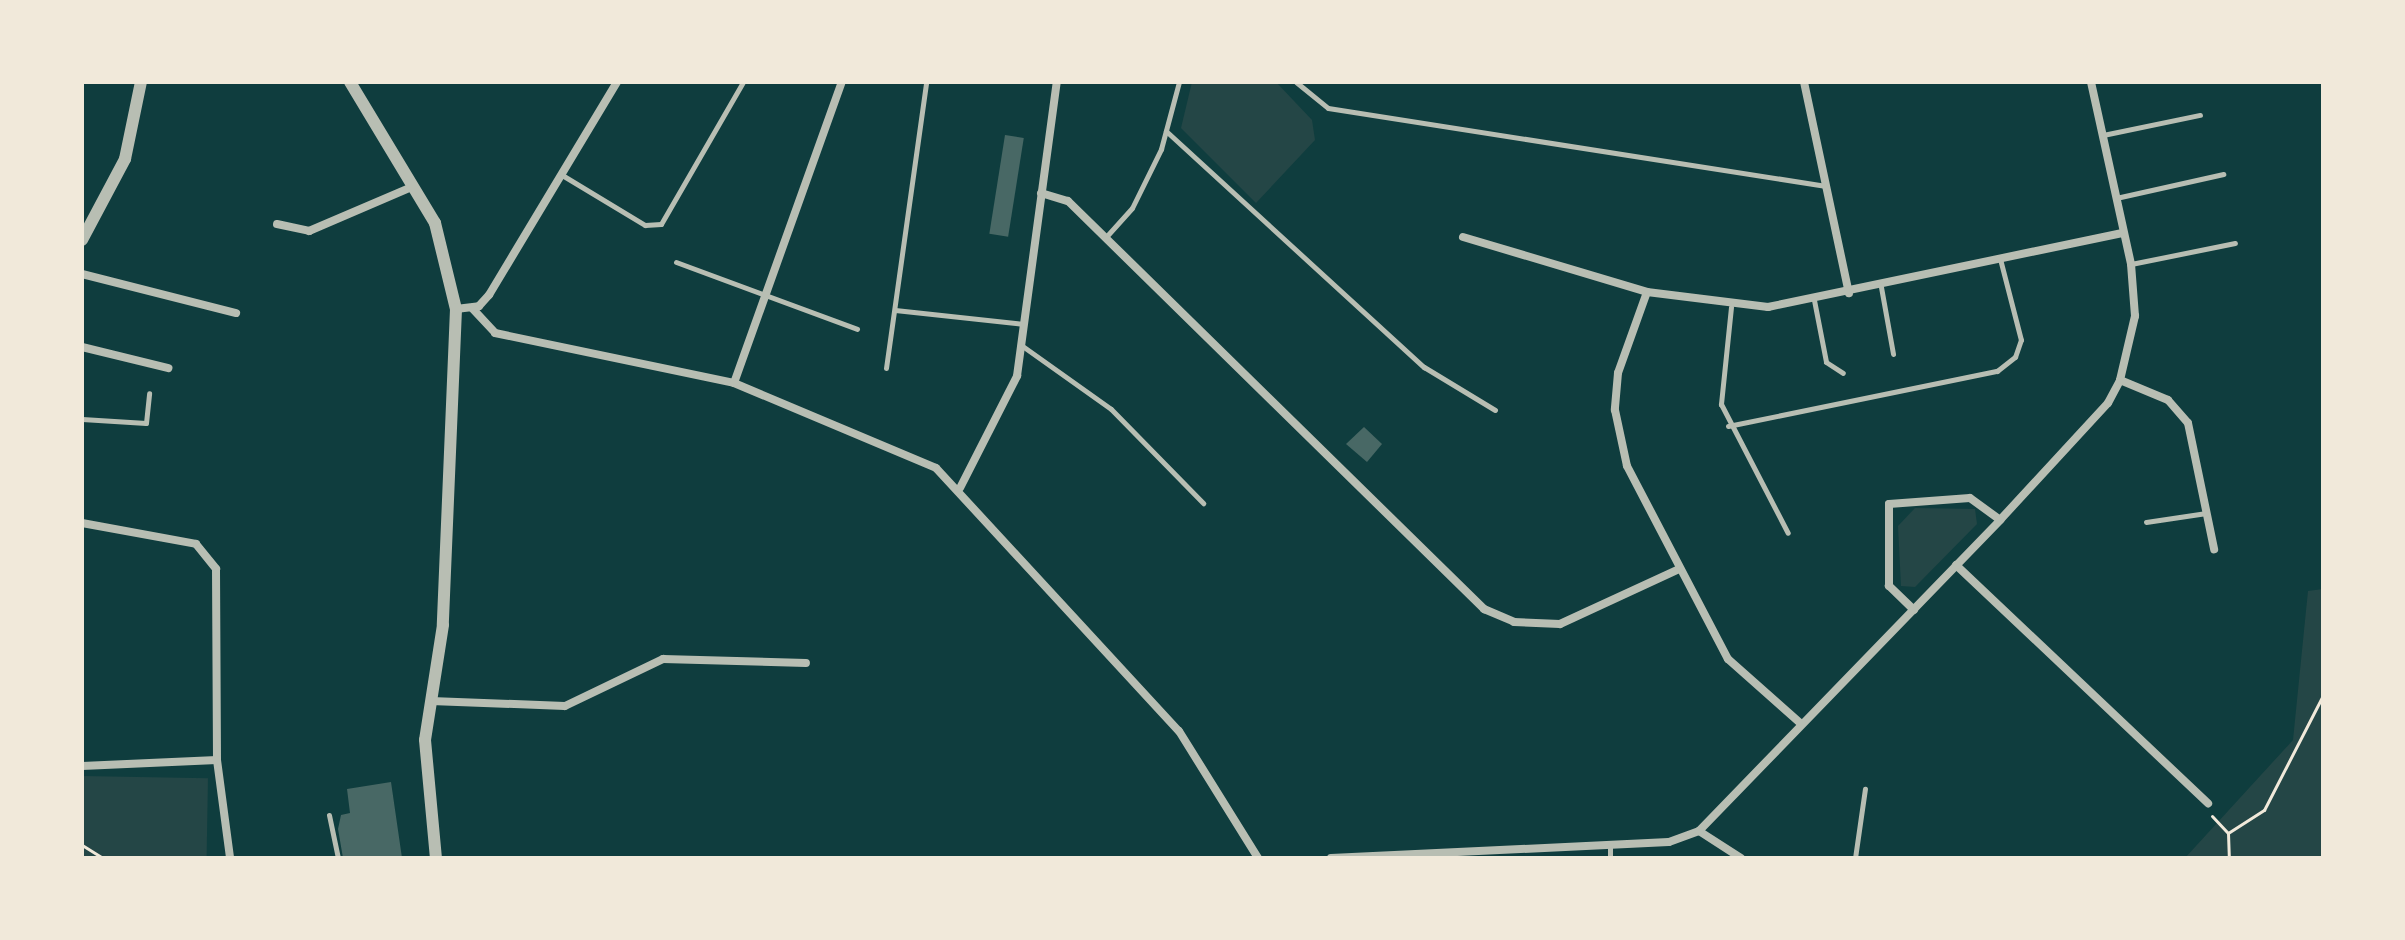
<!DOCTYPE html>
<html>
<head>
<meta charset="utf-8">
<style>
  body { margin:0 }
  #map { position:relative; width:2405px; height:940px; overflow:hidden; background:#0f3d3e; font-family:Manrope,sans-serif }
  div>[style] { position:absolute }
  .green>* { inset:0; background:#244646; transform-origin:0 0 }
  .building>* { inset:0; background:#486865; transform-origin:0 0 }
  .path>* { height:3px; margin:-1.5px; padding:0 1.5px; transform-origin:1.5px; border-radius:1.5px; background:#f1e9da }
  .service>* { height:5px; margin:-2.5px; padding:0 2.5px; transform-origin:2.5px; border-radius:2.5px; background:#b8beb3 }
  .minor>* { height:8px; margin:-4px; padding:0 4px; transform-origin:4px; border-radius:4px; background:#b8beb3 }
  .tertiary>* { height:12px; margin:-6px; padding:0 6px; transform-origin:6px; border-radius:6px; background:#b8beb3 }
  span { translate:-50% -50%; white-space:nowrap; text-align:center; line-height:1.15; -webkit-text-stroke:8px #f1e9da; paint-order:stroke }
  .frame { position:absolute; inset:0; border:84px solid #f1e9da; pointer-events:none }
</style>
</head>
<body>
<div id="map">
  <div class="green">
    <div style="clip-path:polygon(1192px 82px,1276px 82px,1312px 120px,1315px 140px,1256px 203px,1181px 128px)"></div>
    <div style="clip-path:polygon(1915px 508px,1975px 509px,1977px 524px,1915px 587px,1901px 586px,1898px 526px)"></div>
    <div style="clip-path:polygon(2323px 589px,2323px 858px,2185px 858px,2293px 740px,2308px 591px)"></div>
    <div style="left:82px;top:776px;width:126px;height:82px;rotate:1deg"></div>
  </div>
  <div class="building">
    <div style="left:1005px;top:135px;width:19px;height:100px;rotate:9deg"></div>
    <div style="clip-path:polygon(1364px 427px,1382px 444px,1367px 462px,1346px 444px)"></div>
    <div style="clip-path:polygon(391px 782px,402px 858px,343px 858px,338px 829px,341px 815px,350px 813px,347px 789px)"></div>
  </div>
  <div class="path">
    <div style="left:2212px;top:816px;width:23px;rotate:47deg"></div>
    <div style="left:2228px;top:833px;width:25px;rotate:88deg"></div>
    <div style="left:2228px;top:833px;width:43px;rotate:-32.6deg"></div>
    <div style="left:2264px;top:810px;width:129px;rotate:-62.8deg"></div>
    <div style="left:82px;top:845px;width:25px;rotate:32deg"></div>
  </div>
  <div class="service">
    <div style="left:1296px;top:82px;width:41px;rotate:39.1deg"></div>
    <div style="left:1328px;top:108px;width:504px;rotate:8.9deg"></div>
    <div style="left:1166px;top:131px;width:350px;rotate:42.5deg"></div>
    <div style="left:1424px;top:367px;width:83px;rotate:31.2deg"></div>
    <div style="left:2103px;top:135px;width:99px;rotate:-11.7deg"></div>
    <div style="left:562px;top:175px;width:97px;rotate:31.1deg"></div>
    <div style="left:645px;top:225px;width:16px;rotate:-4deg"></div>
    <div style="left:661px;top:224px;width:164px;rotate:-60deg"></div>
    <div style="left:2116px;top:198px;width:110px;rotate:-12.6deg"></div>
    <div style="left:1105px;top:238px;width:40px;rotate:-48deg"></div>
    <div style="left:1132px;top:208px;width:66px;rotate:-63.8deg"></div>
    <div style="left:1161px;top:149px;width:69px;rotate:-75deg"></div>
    <div style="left:676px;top:262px;width:193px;rotate:20.3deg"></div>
    <div style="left:2131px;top:264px;width:106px;rotate:-11.4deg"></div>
    <div style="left:1881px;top:287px;width:68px;rotate:79.8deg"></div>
    <div style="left:1814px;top:300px;width:63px;rotate:79deg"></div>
    <div style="left:1826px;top:362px;width:20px;rotate:33deg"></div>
    <div style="left:1731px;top:307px;width:98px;rotate:95.9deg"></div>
    <div style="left:1721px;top:404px;width:145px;rotate:62.6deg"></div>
    <div style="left:895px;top:310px;width:129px;rotate:6.2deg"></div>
    <div style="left:1021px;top:345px;width:110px;rotate:35.4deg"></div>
    <div style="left:1111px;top:409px;width:132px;rotate:45.6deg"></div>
    <div style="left:886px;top:368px;width:289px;rotate:-82deg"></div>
    <div style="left:82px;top:419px;width:64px;rotate:3.6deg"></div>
    <div style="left:146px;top:423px;width:30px;rotate:-84deg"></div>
    <div style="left:1728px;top:426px;width:275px;rotate:-11.6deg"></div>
    <div style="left:1997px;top:371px;width:23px;rotate:-38deg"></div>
    <div style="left:2015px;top:357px;width:18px;rotate:-71deg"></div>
    <div style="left:2021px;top:340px;width:84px;rotate:-104.5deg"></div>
    <div style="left:2146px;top:522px;width:61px;rotate:-8.5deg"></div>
    <div style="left:329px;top:815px;width:44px;rotate:78.2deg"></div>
    <div style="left:1610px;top:858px;width:15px;rotate:-90deg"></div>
    <div style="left:1855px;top:858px;width:70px;rotate:-81.8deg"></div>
  </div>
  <div class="minor">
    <div style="left:1804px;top:82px;width:216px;rotate:78deg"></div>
    <div style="left:1041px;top:193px;width:28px;rotate:17deg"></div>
    <div style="left:1068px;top:201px;width:583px;rotate:44.44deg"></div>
    <div style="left:1484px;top:609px;width:33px;rotate:23deg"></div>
    <div style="left:1514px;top:622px;width:46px;rotate:2.5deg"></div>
    <div style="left:1560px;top:624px;width:131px;rotate:-24.8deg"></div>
    <div style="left:277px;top:224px;width:33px;rotate:12deg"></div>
    <div style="left:309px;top:231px;width:114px;rotate:-23.2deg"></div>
    <div style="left:1463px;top:237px;width:192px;rotate:16.6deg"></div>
    <div style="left:1647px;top:292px;width:122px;rotate:7.1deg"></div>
    <div style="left:1768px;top:307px;width:362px;rotate:-11.8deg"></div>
    <div style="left:82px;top:274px;width:159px;rotate:14.2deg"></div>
    <div style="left:1647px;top:292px;width:86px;rotate:109.7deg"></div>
    <div style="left:1618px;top:373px;width:37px;rotate:95deg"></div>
    <div style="left:1615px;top:410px;width:57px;rotate:77.9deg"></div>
    <div style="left:1627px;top:466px;width:218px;rotate:62.4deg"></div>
    <div style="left:1728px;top:659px;width:95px;rotate:41.6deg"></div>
    <div style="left:472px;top:308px;width:34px;rotate:47deg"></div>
    <div style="left:495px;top:333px;width:244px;rotate:11.8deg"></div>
    <div style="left:734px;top:383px;width:219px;rotate:22.8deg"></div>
    <div style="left:936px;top:468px;width:358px;rotate:47.3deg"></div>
    <div style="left:1179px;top:731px;width:150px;rotate:58.1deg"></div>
    <div style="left:456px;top:309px;width:23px;rotate:-7deg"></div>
    <div style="left:479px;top:306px;width:15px;rotate:-48deg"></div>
    <div style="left:489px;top:295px;width:249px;rotate:-59deg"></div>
    <div style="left:82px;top:347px;width:89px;rotate:13.7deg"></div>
    <div style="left:2120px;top:380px;width:52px;rotate:22.6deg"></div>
    <div style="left:2168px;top:400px;width:30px;rotate:49deg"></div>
    <div style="left:2188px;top:423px;width:129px;rotate:78.3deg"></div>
    <div style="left:734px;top:383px;width:320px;rotate:-70.3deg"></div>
    <div style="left:960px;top:488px;width:126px;rotate:-63deg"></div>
    <div style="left:1017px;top:376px;width:297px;rotate:-82.3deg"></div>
    <div style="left:82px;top:523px;width:116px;rotate:10.4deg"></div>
    <div style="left:196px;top:544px;width:32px;rotate:51deg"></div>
    <div style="left:216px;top:569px;width:191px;rotate:89.7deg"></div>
    <div style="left:217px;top:760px;width:99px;rotate:82.4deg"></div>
    <div style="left:1956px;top:565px;width:347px;rotate:43.4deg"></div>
    <div style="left:1914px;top:610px;width:35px;rotate:-136deg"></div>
    <div style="left:1889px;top:586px;width:82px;rotate:-90deg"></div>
    <div style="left:1889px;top:504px;width:81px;rotate:-4.2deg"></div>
    <div style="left:1970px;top:498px;width:37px;rotate:36deg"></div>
    <div style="left:431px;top:701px;width:134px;rotate:2.1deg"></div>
    <div style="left:565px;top:706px;width:109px;rotate:-25.6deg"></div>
    <div style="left:663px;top:659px;width:143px;rotate:1.6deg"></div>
    <div style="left:82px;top:766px;width:135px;rotate:-2.5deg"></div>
    <div style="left:1699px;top:831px;width:50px;rotate:32.7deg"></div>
    <div style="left:1331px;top:858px;width:338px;rotate:-2.7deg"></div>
    <div style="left:1669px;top:842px;width:32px;rotate:-20deg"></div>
    <div style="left:1699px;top:831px;width:433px;rotate:-45.9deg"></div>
    <div style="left:2000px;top:520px;width:159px;rotate:-47.3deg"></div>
    <div style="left:2108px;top:403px;width:26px;rotate:-62deg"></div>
    <div style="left:2120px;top:380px;width:66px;rotate:-76.8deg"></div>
    <div style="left:2135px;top:316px;width:52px;rotate:-94.4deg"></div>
    <div style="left:2131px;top:264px;width:186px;rotate:-102.4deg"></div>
  </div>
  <div class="tertiary">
    <div style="left:350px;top:82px;width:165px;rotate:58.9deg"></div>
    <div style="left:435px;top:223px;width:89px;rotate:76.3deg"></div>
    <div style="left:456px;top:309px;width:316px;rotate:92.4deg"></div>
    <div style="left:443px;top:625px;width:116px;rotate:98.9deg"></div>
    <div style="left:425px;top:740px;width:119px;rotate:84.7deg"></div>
    <div style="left:82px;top:240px;width:92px;rotate:-62deg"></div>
    <div style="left:125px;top:159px;width:79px;rotate:-78.3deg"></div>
  </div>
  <div class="frame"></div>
</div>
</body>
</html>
